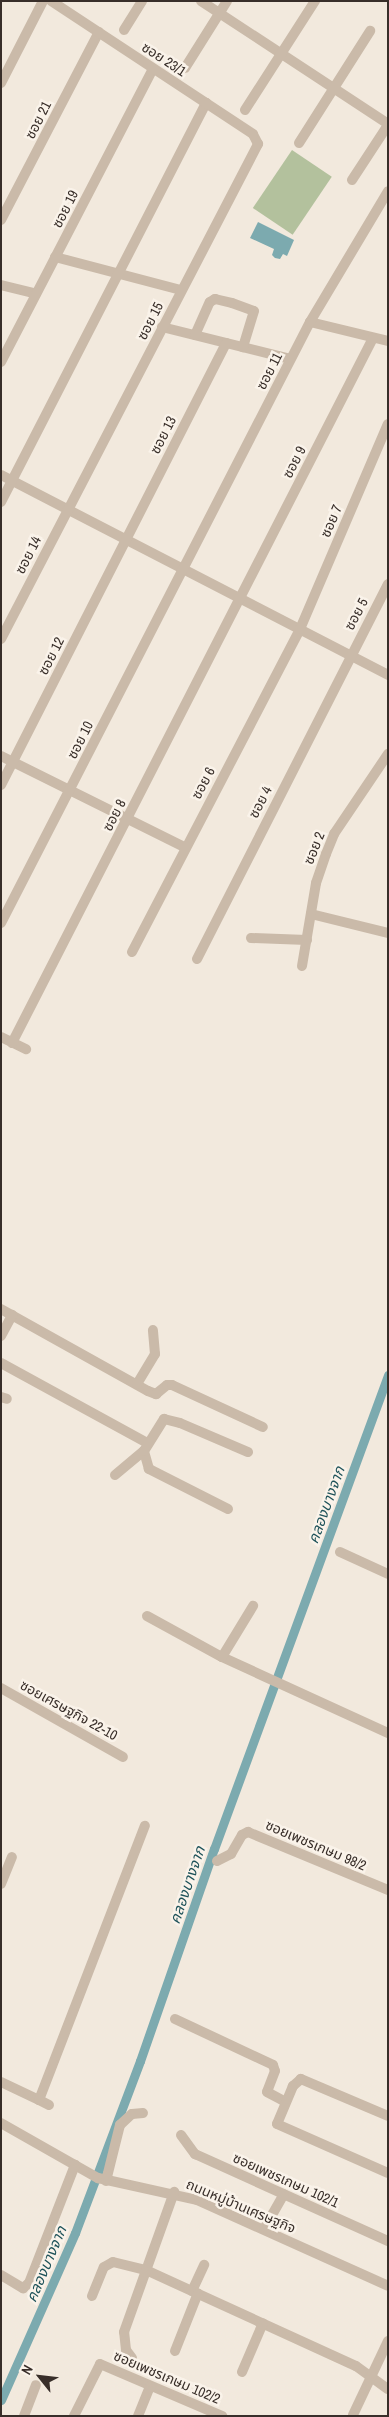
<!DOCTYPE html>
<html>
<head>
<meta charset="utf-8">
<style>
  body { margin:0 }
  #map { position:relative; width:389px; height:2417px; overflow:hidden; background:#f2e9dd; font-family:"Archivo Narrow","Noto Sans Thai",sans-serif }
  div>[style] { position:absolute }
  .green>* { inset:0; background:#b3c19d; transform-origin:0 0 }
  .water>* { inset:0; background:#7caaaf }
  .canal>* { height:9px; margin:-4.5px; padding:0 4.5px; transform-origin:4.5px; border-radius:4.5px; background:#7caaaf }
  .minor>* { height:10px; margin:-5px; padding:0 5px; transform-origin:5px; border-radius:5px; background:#cabaa9 }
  span { translate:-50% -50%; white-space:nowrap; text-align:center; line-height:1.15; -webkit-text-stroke:5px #faf3ea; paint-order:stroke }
  .street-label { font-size:14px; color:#382e29 }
  .water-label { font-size:15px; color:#1e5259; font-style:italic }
  .frame { position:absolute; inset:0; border:2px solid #382e29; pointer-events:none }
  .north { position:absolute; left:15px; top:2352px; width:50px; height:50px; -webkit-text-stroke:4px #faf3ea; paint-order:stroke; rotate:299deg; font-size:14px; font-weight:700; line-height:20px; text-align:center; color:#382e29 }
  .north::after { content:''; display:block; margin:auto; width:18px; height:22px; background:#382e29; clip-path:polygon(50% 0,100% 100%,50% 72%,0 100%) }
</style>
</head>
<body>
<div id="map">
  <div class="green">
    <div style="left:292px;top:150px;width:48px;height:70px;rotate:34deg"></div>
  </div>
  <div class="water">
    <div style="clip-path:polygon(258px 222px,294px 240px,287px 256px,283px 254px,280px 259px,275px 258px,272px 255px,274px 249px,250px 238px)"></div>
  </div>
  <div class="canal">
    <div style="left:1px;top:2400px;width:183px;rotate:-66.1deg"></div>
    <div style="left:75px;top:2233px;width:184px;rotate:-69.3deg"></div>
    <div style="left:140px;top:2061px;width:225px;rotate:-70.8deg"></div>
    <div style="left:214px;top:1849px;width:505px;rotate:-69.84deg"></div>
  </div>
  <div class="minor">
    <div style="left:201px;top:1px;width:224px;rotate:33.3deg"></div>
    <div style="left:124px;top:30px;width:34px;rotate:-58deg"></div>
    <div style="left:185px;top:68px;width:79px;rotate:-57.9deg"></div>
    <div style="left:1px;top:83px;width:92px;rotate:-62.9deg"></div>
    <div style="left:245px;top:110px;width:130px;rotate:-57.3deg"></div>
    <div style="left:299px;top:143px;width:133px;rotate:-57.6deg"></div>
    <div style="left:352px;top:180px;width:66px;rotate:-56.8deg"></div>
    <div style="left:1px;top:220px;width:212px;rotate:-62.5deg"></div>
    <div style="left:55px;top:257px;width:130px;rotate:14.7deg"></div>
    <div style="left:1px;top:285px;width:36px;rotate:14deg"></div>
    <div style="left:310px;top:322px;width:80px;rotate:13.7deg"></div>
    <div style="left:162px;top:327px;width:132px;rotate:14deg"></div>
    <div style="left:195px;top:335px;width:36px;rotate:-66deg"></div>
    <div style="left:210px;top:302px;width:6px;rotate:-31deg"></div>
    <div style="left:215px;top:299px;width:17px;rotate:13deg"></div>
    <div style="left:232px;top:303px;width:23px;rotate:20deg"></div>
    <div style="left:254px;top:311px;width:38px;rotate:107deg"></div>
    <div style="left:1px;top:362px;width:330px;rotate:-62.6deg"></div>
    <div style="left:1px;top:475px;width:436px;rotate:27.3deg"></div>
    <div style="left:1px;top:502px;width:449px;rotate:-62.8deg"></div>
    <div style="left:1px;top:639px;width:558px;rotate:-62.56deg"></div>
    <div style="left:258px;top:144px;width:11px;rotate:-117deg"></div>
    <div style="left:253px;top:134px;width:242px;rotate:-146.6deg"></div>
    <div style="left:1px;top:756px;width:204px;rotate:26.4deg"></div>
    <div style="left:1px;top:785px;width:496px;rotate:-63deg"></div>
    <div style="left:311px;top:914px;width:79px;rotate:13.9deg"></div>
    <div style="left:1px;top:923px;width:676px;rotate:-62.79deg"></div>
    <div style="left:310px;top:322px;width:152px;rotate:-59.2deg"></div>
    <div style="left:251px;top:938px;width:56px;rotate:2deg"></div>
    <div style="left:132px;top:952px;width:364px;rotate:-62.5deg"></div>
    <div style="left:300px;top:629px;width:223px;rotate:-66.8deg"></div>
    <div style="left:197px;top:959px;width:421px;rotate:-63deg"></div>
    <div style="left:302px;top:966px;width:84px;rotate:-80.4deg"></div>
    <div style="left:316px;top:883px;width:31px;rotate:-71deg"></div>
    <div style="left:326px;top:854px;width:22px;rotate:-68deg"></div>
    <div style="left:334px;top:834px;width:97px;rotate:-56deg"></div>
    <div style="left:1px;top:1037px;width:28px;rotate:26deg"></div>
    <div style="left:12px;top:1043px;width:792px;rotate:-62.88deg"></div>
    <div style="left:1px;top:1309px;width:168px;rotate:29.2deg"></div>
    <div style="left:148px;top:1391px;width:9px;rotate:21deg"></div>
    <div style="left:156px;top:1394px;width:14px;rotate:-39deg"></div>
    <div style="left:167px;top:1385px;width:5px"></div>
    <div style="left:172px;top:1385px;width:100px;rotate:24.8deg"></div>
    <div style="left:1px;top:1336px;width:24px;rotate:-62deg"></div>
    <div style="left:1px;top:1363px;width:166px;rotate:28.7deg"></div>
    <div style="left:137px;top:1384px;width:35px;rotate:-59deg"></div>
    <div style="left:155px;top:1354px;width:24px;rotate:-95deg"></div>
    <div style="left:1px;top:1397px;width:6px;rotate:18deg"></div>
    <div style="left:115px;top:1475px;width:38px;rotate:-40deg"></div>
    <div style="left:228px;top:1509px;width:89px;rotate:-153.1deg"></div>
    <div style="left:149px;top:1469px;width:19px;rotate:-106deg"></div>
    <div style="left:144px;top:1451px;width:38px;rotate:-58deg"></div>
    <div style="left:164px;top:1419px;width:16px;rotate:14deg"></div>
    <div style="left:180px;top:1423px;width:74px;rotate:23.1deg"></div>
    <div style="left:340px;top:1552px;width:53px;rotate:24.6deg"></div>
    <div style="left:147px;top:1616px;width:85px;rotate:28.7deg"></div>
    <div style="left:222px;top:1657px;width:183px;rotate:24.6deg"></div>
    <div style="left:222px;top:1657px;width:60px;rotate:-58.7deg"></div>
    <div style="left:1px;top:1688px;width:140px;rotate:29.5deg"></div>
    <div style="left:217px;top:1861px;width:16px;rotate:-27deg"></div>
    <div style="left:231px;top:1854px;width:22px;rotate:-60deg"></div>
    <div style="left:242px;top:1835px;width:7px;rotate:-27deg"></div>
    <div style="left:248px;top:1832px;width:152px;rotate:22.5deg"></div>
    <div style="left:1px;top:1884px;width:29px;rotate:-68deg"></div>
    <div style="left:175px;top:2019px;width:108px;rotate:25.1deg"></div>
    <div style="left:273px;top:2065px;width:6px;rotate:72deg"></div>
    <div style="left:275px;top:2071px;width:22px;rotate:111deg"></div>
    <div style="left:267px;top:2092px;width:21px;rotate:28deg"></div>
    <div style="left:1px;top:2082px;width:42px;rotate:25.3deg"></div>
    <div style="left:49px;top:2105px;width:11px;rotate:-153deg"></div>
    <div style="left:39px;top:2100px;width:294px;rotate:-68.9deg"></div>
    <div style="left:388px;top:2116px;width:95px;rotate:-157deg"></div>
    <div style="left:301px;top:2079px;width:11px;rotate:139deg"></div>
    <div style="left:293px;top:2086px;width:41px;rotate:112.8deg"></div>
    <div style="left:277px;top:2124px;width:121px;rotate:23.8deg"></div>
    <div style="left:1px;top:2123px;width:112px;rotate:29.6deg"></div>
    <div style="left:98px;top:2178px;width:101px;rotate:12.5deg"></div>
    <div style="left:197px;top:2200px;width:209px;rotate:24.2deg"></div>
    <div style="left:181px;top:2135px;width:24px;rotate:54deg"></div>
    <div style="left:195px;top:2154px;width:212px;rotate:24.3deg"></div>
    <div style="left:106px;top:2181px;width:58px;rotate:-76deg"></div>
    <div style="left:120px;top:2125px;width:16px;rotate:-43deg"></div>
    <div style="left:132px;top:2114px;width:11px;rotate:-5deg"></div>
    <div style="left:264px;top:2229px;width:40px;rotate:-60.3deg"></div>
    <div style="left:1px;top:2275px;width:26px;rotate:31deg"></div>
    <div style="left:23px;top:2288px;width:8px;rotate:-40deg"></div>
    <div style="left:29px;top:2283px;width:127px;rotate:-68.7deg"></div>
    <div style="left:192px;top:2291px;width:29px;rotate:-65deg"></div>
    <div style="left:92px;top:2296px;width:31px;rotate:-68deg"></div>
    <div style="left:104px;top:2267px;width:10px;rotate:-29deg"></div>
    <div style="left:113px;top:2262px;width:34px;rotate:14deg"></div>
    <div style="left:146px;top:2270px;width:231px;rotate:24.6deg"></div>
    <div style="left:356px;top:2366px;width:39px;rotate:36deg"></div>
    <div style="left:175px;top:2351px;width:62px;rotate:-68.4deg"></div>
    <div style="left:132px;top:2358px;width:10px;rotate:-127deg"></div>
    <div style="left:126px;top:2350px;width:18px;rotate:-96deg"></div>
    <div style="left:124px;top:2332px;width:149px;rotate:-70.3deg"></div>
    <div style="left:242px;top:2372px;width:53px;rotate:-66.8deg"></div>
    <div style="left:353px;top:2415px;width:82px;rotate:-64.7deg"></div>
    <div style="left:24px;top:2416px;width:33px;rotate:-69deg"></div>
    <div style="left:74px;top:2416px;width:58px;rotate:-63.4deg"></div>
    <div style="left:100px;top:2364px;width:133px;rotate:23.1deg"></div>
    <div style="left:138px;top:2416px;width:32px;rotate:-68deg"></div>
  </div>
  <div class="street-label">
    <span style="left:164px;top:59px;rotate:33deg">ซอย 23/1</span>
    <span style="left:38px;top:120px;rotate:-63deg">ซอย 21</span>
    <span style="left:65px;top:209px;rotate:-63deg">ซอย 19</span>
    <span style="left:150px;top:321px;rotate:-63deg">ซอย 15</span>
    <span style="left:269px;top:371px;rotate:-63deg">ซอย 11</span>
    <span style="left:163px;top:435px;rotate:-63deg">ซอย 13</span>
    <span style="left:294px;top:462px;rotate:-63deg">ซอย 9</span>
    <span style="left:331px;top:521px;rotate:-67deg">ซอย 7</span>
    <span style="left:28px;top:555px;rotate:-63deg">ซอย 14</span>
    <span style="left:356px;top:614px;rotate:-62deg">ซอย 5</span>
    <span style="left:51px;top:656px;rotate:-63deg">ซอย 12</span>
    <span style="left:80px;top:740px;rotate:-63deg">ซอย 10</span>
    <span style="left:203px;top:783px;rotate:-62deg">ซอย 6</span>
    <span style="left:260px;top:802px;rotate:-63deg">ซอย 4</span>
    <span style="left:114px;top:815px;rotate:-63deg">ซอย 8</span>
    <span style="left:314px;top:848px;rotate:-68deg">ซอย 2</span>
    <span style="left:69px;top:1710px;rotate:29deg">ซอยเศรษฐกิจ 22-10</span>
    <span style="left:316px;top:1845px;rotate:23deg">ซอยเพชรเกษม 98/2</span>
    <span style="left:286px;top:2180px;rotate:24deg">ซอยเพชรเกษม 102/1</span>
    <span style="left:241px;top:2206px;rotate:23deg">ถนนหมู่บ้านเศรษฐกิจ</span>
    <span style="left:167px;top:2377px;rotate:23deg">ซอยเพชรเกษม 102/2</span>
  </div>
  <div class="water-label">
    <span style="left:326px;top:1505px;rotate:-70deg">คลองบางจาก</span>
    <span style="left:187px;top:1885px;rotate:-71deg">คลองบางจาก</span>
    <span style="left:46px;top:2264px;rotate:-67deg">คลองบางจาก</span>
  </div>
  <div class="frame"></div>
  <div class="north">N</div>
</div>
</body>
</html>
